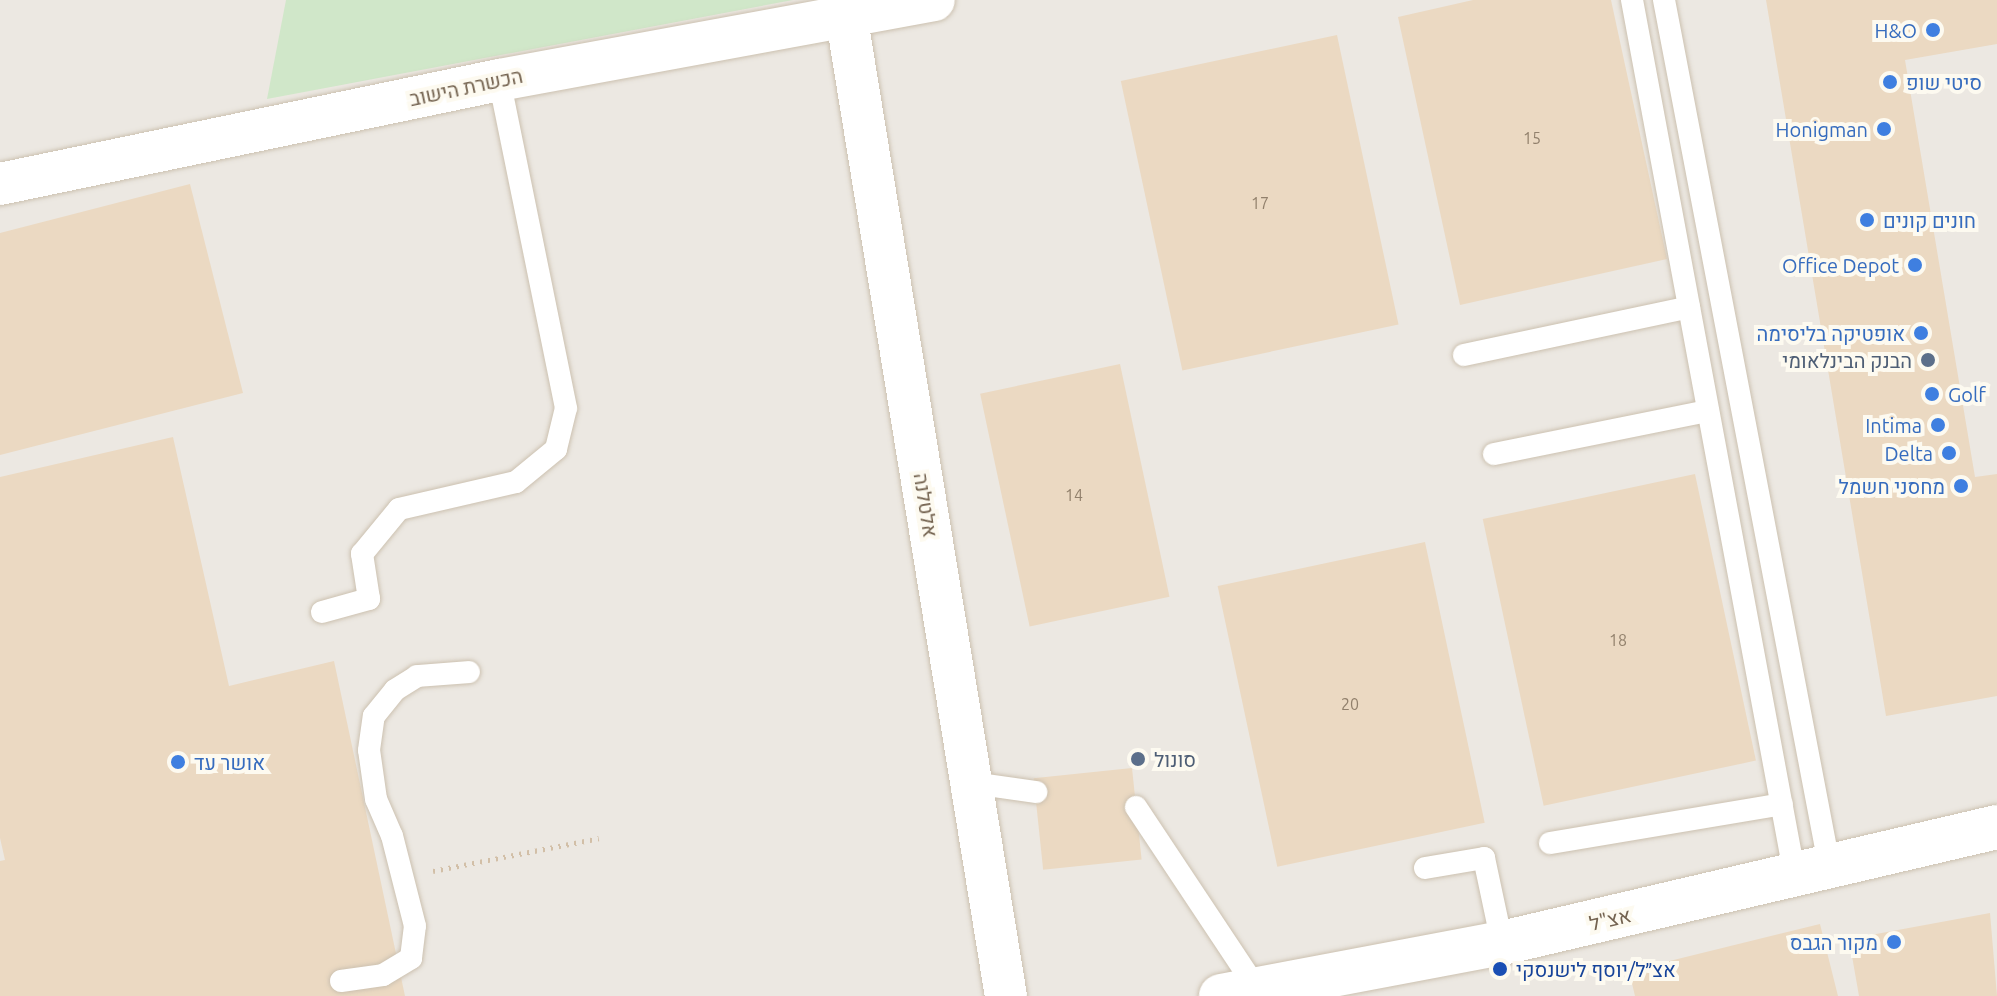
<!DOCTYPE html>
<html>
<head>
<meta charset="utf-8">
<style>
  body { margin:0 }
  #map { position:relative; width:1997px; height:996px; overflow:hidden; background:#fbf7e9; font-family:Ubuntu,Heebo,sans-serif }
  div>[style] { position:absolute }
  .industrial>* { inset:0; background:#ece8e2; transform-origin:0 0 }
  .green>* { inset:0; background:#d0e7c9 }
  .building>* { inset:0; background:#ebd9c2; transform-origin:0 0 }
  .path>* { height:5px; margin-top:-2.5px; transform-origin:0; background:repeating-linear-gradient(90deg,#d2bfa7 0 2px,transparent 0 8px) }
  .roads { filter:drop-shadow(0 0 2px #ccc1b0) drop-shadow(0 0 2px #ccc1b0) }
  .service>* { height:22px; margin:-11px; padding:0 11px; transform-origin:11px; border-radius:11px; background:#fff }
  .minor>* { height:42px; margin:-21px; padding:0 21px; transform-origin:21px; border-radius:21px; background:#fff }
  .tertiary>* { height:44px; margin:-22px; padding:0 22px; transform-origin:22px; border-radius:22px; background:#fff }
  .dots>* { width:22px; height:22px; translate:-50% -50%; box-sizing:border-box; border:4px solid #fdfaf0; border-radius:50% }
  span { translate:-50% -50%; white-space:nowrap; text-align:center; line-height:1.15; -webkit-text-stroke:8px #fdfaf0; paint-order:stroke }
  .number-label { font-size:16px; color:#91806c }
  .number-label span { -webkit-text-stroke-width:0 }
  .shop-label { font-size:20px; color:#366cbe }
  .right { translate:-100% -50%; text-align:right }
  .left { translate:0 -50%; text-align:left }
  .street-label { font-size:20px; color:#73624f }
  .service-label { font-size:20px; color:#4e5e75 }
  .transit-label { font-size:20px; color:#164399 }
</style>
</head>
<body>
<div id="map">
  <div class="industrial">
    <div style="left:0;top:0;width:1997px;height:996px"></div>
  </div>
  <div class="green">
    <div style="clip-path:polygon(286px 0,793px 0,267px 99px)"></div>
  </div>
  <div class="building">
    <div style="clip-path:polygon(1473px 0,1611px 0,1667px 259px,1460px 305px,1398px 17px)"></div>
    <div style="clip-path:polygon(1766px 0,1997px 0,1997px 44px,1905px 60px,1975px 477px,1997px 474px,1997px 696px,1886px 716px)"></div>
    <div style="left:1337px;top:35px;width:296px;height:221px;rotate:78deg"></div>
    <div style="clip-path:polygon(190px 184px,243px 393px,0 455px,0 233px)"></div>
    <div style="left:1120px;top:364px;width:238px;height:143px;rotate:78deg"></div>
    <div style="clip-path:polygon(173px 437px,229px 686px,334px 661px,405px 996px,0 996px,0 861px,5px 860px,0 838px,0 477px)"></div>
    <div style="left:1695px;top:474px;width:293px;height:217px;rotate:78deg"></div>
    <div style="left:1425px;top:542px;width:287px;height:212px;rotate:78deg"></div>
    <div style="left:1132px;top:768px;width:92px;height:99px;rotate:84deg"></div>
    <div style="clip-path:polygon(1990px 913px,1997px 996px,1859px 996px,1849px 939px)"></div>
    <div style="clip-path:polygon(1820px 924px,1838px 996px,1635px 996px,1629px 971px)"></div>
  </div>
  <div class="path">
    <div style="left:433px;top:871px;width:169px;rotate:-11.2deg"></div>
  </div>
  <div class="roads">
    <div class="service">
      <div style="left:1632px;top:0;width:892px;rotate:79.47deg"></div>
      <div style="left:1664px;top:0;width:885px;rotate:79.19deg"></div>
      <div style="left:1464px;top:355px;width:230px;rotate:-12deg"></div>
      <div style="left:1494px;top:454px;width:218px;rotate:-11.4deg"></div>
      <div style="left:322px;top:612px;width:49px;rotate:-15.5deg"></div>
      <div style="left:369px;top:599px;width:46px;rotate:-98.8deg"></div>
      <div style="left:362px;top:554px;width:58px;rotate:-50.6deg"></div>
      <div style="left:399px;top:509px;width:120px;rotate:-13deg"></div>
      <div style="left:516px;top:482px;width:52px;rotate:-39.5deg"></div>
      <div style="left:556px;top:449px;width:42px;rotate:-76.3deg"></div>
      <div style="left:566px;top:408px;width:335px;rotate:-101.5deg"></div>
      <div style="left:972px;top:783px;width:65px;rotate:8deg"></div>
      <div style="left:1136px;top:807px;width:219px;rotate:56.4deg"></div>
      <div style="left:1550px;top:843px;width:235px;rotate:-9.5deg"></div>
      <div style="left:1425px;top:868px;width:60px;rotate:-9.6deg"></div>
      <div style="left:1484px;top:858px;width:87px;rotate:78deg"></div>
      <div style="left:341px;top:981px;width:42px;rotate:-8.1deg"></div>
      <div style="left:383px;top:975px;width:33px;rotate:-31deg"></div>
      <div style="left:411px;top:958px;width:32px;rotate:-83deg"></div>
      <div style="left:415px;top:926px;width:93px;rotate:-104.3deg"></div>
      <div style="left:392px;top:836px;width:40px;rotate:-113.4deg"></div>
      <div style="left:376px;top:799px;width:49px;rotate:-98.1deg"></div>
      <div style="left:369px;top:750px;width:34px;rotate:-82deg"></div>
      <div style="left:374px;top:716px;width:33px;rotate:-51deg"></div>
      <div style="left:395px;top:690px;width:26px;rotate:-32deg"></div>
      <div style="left:417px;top:676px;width:52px;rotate:-4.4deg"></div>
    </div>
    <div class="minor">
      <div style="left:846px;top:14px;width:995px;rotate:80.75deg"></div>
      <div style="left:0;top:184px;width:510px;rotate:-11.77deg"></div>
      <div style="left:499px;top:80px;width:442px;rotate:-10.4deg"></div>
    </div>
    <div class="tertiary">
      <div style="left:1221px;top:996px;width:286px;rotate:-10.7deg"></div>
      <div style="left:1502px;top:943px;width:508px;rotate:-13.19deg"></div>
    </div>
  </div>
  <div class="dots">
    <div style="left:1933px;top:30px;background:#3f7fe0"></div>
    <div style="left:1890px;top:82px;background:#3f7fe0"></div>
    <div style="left:1884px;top:129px;background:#3f7fe0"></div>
    <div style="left:1867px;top:220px;background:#3f7fe0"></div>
    <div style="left:1915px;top:265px;background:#3f7fe0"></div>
    <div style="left:1921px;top:333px;background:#3f7fe0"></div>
    <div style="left:1928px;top:360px;background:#5c6f8a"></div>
    <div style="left:1932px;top:394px;background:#3f7fe0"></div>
    <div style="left:1938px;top:425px;background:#3f7fe0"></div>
    <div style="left:1949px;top:453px;background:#3f7fe0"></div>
    <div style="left:1961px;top:486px;background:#3f7fe0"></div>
    <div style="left:1138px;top:759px;background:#5c6f8a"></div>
    <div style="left:178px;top:762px;background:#3f7fe0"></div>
    <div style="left:1894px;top:942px;background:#3f7fe0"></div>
    <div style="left:1500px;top:969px;background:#1a4fb4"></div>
  </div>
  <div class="number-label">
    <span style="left:1532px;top:138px">15</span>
    <span style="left:1260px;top:203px">17</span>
    <span style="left:1074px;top:495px">14</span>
    <span style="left:1618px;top:640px">18</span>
    <span style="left:1350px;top:704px">20</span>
  </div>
  <div class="shop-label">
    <span class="right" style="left:1917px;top:30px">H&amp;O</span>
    <span class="left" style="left:1906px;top:82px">סיטי שופ</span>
    <span class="right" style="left:1868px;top:129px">Honigman</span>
    <span class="left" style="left:1883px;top:220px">חונים קונים</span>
    <span class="right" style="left:1899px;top:265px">Office Depot</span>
    <span class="right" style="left:1905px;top:333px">אופטיקה בליסימה</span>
    <span class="left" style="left:1948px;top:394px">Golf</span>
    <span class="right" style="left:1922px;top:425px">Intima</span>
    <span class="right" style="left:1933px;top:453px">Delta</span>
    <span class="right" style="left:1945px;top:486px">מחסני חשמל</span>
    <span class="left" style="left:194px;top:762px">אושר עד</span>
    <span class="right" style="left:1878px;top:942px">מקור הגבס</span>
  </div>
  <div class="street-label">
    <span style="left:466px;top:87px;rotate:-12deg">הכשרת הישוב</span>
    <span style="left:926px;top:505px;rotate:81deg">אלטלנה</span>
    <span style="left:1610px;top:919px;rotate:-13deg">אצ"ל</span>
  </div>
  <div class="service-label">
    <span class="right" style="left:1912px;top:360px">הבנק הבינלאומי</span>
    <span class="left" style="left:1154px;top:759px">סונול</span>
  </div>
  <div class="transit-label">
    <span class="left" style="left:1516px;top:969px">אצ״ל/יוסף לישנסקי</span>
  </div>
</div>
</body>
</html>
